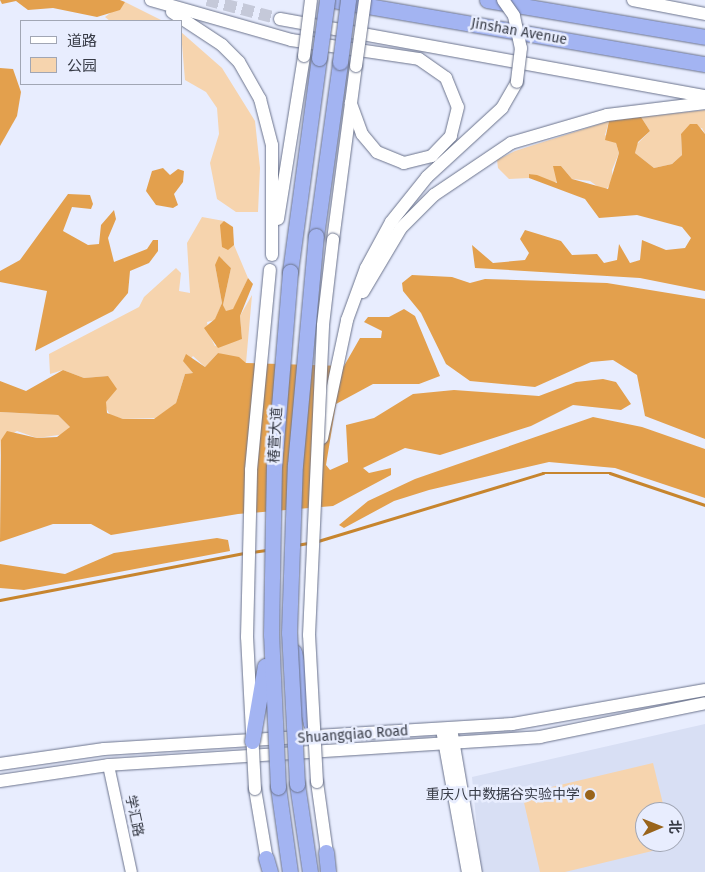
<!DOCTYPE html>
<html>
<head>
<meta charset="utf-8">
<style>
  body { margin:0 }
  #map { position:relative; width:705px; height:872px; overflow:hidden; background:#e8edfe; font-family:"Fira Sans","Noto Sans SC",sans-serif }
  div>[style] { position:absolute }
  .built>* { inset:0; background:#d8dff4 }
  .green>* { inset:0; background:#f6d4ae }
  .forest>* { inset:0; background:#e3a04d }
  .stream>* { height:2.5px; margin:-1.25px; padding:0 1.25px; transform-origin:1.25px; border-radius:1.25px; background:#c7852e }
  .secondary-tunnel>* { height:12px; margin-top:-6px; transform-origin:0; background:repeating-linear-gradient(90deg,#c5c9d9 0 12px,transparent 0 18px) }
  .roads { filter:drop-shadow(0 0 1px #6b738c) drop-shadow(0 0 1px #6b738c) }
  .tertiary>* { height:11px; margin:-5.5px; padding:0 5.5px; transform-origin:5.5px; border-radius:5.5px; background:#fff }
  .secondary>* { height:12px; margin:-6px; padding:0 6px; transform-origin:6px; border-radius:6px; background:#fff }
  .trunk>* { height:15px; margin:-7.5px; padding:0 7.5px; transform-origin:7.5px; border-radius:7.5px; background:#a3b4f2 }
  .bridges { filter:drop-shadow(0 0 1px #6b738c) drop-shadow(0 0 1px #6b738c) }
  .secondary-bridge>* { height:12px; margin:-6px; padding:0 6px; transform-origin:6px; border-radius:6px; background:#fff }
  .trunk-bridge>* { height:15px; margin:-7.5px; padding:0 7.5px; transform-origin:7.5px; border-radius:7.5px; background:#a3b4f2 }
  .dots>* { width:14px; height:14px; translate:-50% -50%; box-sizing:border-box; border:2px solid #e8edfe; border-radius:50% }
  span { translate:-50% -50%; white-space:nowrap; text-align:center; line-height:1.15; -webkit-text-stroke:5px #e8edfe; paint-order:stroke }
  .street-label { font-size:14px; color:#373b46 }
  .poi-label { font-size:14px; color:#373b46 }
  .right { translate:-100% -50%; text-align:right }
  .legend { position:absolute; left:20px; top:20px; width:162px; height:65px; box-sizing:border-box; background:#e8edfe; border:1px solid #a1a6b4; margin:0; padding:6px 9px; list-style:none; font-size:15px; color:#373b46 }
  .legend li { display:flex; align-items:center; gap:10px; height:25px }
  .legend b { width:25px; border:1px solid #a1a6b4 }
  .north { position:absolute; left:635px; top:802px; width:50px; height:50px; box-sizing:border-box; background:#e8edfe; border:1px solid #a1a6b4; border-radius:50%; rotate:89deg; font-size:14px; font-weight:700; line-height:20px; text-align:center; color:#373b46 }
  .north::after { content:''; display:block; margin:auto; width:18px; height:22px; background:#99641b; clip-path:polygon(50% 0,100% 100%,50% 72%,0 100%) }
</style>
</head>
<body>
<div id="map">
  <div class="built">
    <div style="clip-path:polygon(evenodd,705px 724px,705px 872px,481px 872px,472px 777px,705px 724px,645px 812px,675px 812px,675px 842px,645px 842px,645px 812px)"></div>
  </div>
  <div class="green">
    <div style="clip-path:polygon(125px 2px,163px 21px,110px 21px,105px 17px)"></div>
    <div style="clip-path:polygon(181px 32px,222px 68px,255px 121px,260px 168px,258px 212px,236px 212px,217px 199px,210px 163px,219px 134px,217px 108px,206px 92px,185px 80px)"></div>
    <div style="clip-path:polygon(705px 110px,705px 134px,702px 128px,681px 134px,682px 155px,672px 164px,654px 168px,635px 153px,636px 145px,650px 131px,641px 117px)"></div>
    <div style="clip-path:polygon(609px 121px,605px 135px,616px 143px,619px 153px,612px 170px,613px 182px,604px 191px,590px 181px,572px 179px,561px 166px,554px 166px,560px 180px,553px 183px,530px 174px,529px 178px,509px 179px,498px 168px,497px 160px,515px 151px)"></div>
    <div style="clip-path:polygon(202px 217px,224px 221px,222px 247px,234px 245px,248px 278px,233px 310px,226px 312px,223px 305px,231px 268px,223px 260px,215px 265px,222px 303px,215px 320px,207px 322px,209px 334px,215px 346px,242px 339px,240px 316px,252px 295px,246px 363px,218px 353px,205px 367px,193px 356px,186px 364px,193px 373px,185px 374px,176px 403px,158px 418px,123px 419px,110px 415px,105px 406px,108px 376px,84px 378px,63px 370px,50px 374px,49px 354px,139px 307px,144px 297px,176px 268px,181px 273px,179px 291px,190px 293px,187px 243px)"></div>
    <div style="clip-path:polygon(0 412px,58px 415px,70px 427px,66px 434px,37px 438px,17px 431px,1px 440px,0 456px)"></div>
    <div style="clip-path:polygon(653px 763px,665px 812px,645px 812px,645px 842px,672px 842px,673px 846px,565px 872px,540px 872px,522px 794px)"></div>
  </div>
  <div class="forest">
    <div style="clip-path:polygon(0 0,120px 0,125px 2px,120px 10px,97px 17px,53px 8px,28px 10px,16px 1px,2px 4px)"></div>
    <div style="clip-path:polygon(0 68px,13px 69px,21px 92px,17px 116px,0 146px)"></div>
    <div style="clip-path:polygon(641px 117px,650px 131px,638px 142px,635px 153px,654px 168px,672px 164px,682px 155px,681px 134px,690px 124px,697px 124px,705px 134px,705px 291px,640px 278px,475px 268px,472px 245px,493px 263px,525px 260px,529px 253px,520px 239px,525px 230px,561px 241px,572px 255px,597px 254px,604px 263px,617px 260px,619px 244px,630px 263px,640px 260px,642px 240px,666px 250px,685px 248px,691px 238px,682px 227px,637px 215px,599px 218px,585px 199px,529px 178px,529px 174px,537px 175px,557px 183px,553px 166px,561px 166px,572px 179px,608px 189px,619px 153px,616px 143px,605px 140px,609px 121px)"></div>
    <div style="clip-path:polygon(163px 168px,170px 175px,178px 169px,184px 171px,183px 182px,174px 194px,178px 205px,173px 208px,156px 205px,146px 191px,152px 171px)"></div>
    <div style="clip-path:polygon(68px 194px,90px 195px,93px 204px,91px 209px,72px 207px,63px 231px,88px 245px,99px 244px,101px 225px,114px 210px,116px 219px,108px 238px,114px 262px,147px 249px,153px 240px,158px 240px,158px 251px,149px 263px,130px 271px,128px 293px,113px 311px,35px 351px,47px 291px,0 282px,0 271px,20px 260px)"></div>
    <div style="clip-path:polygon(224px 221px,233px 227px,234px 245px,228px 250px,222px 247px,220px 225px)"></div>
    <div style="clip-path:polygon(219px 256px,231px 268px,223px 305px,226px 311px,233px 309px,248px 278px,253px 284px,240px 316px,242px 339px,218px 348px,204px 328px,215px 319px,222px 303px,215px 265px)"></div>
    <div style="clip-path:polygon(412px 275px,452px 277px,470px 283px,485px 279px,607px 283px,705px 299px,705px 439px,645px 416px,637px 375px,613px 360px,591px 362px,535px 387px,470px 381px,446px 364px,421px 313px,403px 291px,402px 283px)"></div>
    <div style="clip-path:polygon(404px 309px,415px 316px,440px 376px,419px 384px,373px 384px,336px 404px,326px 465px,330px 470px,348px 462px,346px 425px,374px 418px,413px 394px,454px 390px,539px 396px,576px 382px,603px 379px,616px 382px,631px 404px,621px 410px,573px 405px,531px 426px,440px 455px,405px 448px,363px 468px,369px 473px,391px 468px,391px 475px,333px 506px,238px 514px,111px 535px,91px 524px,53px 524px,0 542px,1px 440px,7px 431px,37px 438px,57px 437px,70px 427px,58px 415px,0 412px,0 381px,26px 391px,63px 370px,84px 378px,108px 376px,117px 389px,106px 402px,107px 413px,123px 419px,154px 419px,176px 403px,185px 374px,193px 373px,183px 361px,186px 354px,205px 367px,218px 353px,239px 357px,246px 363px,344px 366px,360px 338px,381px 338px,382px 331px,364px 322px,368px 317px,389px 317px)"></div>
    <div style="clip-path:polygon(593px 417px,642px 427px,705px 449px,705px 498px,615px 468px,549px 462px,429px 490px,394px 501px,344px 528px,339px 525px,368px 501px,415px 479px)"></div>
    <div style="clip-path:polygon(217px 538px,228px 540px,230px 551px,24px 590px,0 588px,0 564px,65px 574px,114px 553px)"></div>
  </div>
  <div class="stream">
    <div style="left:318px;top:541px;width:235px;rotate:-16.8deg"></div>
    <div style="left:543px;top:473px;width:67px"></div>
    <div style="left:610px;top:473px;width:100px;rotate:18.6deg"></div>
    <div style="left:296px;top:545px;width:12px;rotate:-9deg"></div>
    <div style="left:252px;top:552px;width:14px;rotate:-8deg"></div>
    <div style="left:0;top:600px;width:248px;rotate:-10.9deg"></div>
  </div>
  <div class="secondary-tunnel">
    <div style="left:207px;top:0;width:75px;rotate:14.6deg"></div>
  </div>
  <div class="roads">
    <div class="tertiary">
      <div style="left:451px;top:728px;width:146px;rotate:80.2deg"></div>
      <div style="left:441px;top:729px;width:145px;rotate:79.7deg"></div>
      <div style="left:108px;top:765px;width:109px;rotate:77.9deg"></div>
    </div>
    <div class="secondary">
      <div style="left:151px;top:0;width:146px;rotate:15.9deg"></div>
      <div style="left:291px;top:40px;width:129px;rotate:8.4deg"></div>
      <div style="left:419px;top:59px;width:33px;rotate:35deg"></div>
      <div style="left:446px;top:78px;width:31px;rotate:68deg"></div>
      <div style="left:458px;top:107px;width:30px;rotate:104deg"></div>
      <div style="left:451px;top:136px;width:28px;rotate:134deg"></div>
      <div style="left:432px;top:156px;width:29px;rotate:166deg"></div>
      <div style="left:404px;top:163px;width:29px;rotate:-158deg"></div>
      <div style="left:377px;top:152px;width:23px;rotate:-130deg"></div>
      <div style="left:362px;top:134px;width:33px;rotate:-110deg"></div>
      <div style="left:633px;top:0;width:73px;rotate:11deg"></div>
      <div style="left:172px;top:12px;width:60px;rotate:33.4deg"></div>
      <div style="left:222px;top:45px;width:24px;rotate:45deg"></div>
      <div style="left:239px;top:62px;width:43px;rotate:60.4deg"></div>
      <div style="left:260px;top:99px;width:48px;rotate:75.4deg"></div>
      <div style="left:272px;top:145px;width:110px;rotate:90deg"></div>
      <div style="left:280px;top:19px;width:432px;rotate:10.3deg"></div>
      <div style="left:278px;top:219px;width:165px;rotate:-80.9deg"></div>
      <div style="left:333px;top:240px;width:176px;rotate:-82.5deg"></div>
      <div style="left:363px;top:292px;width:74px;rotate:-59.3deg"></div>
      <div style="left:401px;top:228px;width:47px;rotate:-45deg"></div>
      <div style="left:434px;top:195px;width:93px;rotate:-34deg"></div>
      <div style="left:511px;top:143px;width:100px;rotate:-16.3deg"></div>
      <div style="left:607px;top:115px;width:99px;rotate:-7deg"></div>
      <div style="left:322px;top:438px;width:121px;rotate:-78deg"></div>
      <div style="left:347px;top:320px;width:55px;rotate:-69.9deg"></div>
      <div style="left:366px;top:268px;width:52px;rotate:-61.5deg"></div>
      <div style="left:391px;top:222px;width:58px;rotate:-51.3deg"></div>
      <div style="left:427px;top:177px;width:102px;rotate:-42.6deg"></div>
      <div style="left:502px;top:108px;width:30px;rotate:-60deg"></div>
      <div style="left:0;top:764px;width:105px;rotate:-8.2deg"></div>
      <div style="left:104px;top:749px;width:409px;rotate:-3.5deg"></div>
      <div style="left:512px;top:724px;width:196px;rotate:-10deg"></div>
      <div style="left:0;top:781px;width:109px;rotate:-8.4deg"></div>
      <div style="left:108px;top:765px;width:433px;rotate:-3.7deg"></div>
      <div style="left:540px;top:737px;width:168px;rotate:-11.6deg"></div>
      <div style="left:317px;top:782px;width:79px;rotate:82deg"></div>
      <div style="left:255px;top:789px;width:78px;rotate:80.4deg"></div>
    </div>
    <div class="trunk">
      <div style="left:333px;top:0;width:377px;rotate:9.8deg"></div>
      <div style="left:487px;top:0;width:221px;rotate:9.6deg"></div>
      <div style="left:316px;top:236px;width:176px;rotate:-82.1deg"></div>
      <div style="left:290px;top:272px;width:216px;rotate:-82.3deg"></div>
      <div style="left:294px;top:652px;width:74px;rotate:76.7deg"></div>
      <div style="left:297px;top:784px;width:89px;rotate:81.6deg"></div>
      <div style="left:278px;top:787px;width:86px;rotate:82deg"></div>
      <div style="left:326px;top:852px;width:20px;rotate:84deg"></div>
      <div style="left:266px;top:858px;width:15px;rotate:74deg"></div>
    </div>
  </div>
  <div class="bridges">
    <div class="secondary-bridge">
      <div style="left:503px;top:0;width:19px;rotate:55deg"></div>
      <div style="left:514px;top:16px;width:33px;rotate:78deg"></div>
      <div style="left:521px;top:48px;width:34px;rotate:97deg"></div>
      <div style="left:304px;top:56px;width:56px;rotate:-82.9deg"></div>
      <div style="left:356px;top:66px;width:67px;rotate:-82.2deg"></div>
      <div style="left:317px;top:782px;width:147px;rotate:-93.1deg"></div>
      <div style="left:309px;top:635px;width:310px;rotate:-87.4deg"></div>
      <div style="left:323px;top:325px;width:86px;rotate:-83.3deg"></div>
      <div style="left:255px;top:789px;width:152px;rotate:-93deg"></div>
      <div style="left:247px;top:637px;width:167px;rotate:-88.6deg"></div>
      <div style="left:251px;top:470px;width:201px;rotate:-84.6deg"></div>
    </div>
    <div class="trunk-bridge">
      <div style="left:319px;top:58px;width:59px;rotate:-82.1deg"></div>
      <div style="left:340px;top:62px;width:63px;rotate:-82.6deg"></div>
      <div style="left:252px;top:741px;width:76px;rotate:-80.2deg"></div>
      <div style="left:297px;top:784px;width:151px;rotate:-93deg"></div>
      <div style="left:289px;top:633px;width:168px;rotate:-88deg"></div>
      <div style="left:295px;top:465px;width:230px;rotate:-84.8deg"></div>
      <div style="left:278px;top:787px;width:152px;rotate:-92.6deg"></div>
      <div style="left:271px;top:635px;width:168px;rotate:-89deg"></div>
      <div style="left:274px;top:467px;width:196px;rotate:-85.3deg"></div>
    </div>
  </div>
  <div class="dots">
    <div style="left:590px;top:795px;background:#99641b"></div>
  </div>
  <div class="street-label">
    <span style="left:519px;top:32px;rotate:10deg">Jinshan Avenue</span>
    <span style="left:276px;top:435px;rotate:-87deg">椿萱大道</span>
    <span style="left:353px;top:735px;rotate:-4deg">Shuangqiao Road</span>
    <span style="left:134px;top:816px;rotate:78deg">学汇路</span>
  </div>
  <div class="poi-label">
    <span class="right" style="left:580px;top:795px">重庆八中数据谷实验中学</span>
  </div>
  <ul class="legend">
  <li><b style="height:6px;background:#fff"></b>道路</li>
  <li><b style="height:14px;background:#f6d4ae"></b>公园</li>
  </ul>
  <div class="north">北</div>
</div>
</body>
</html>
